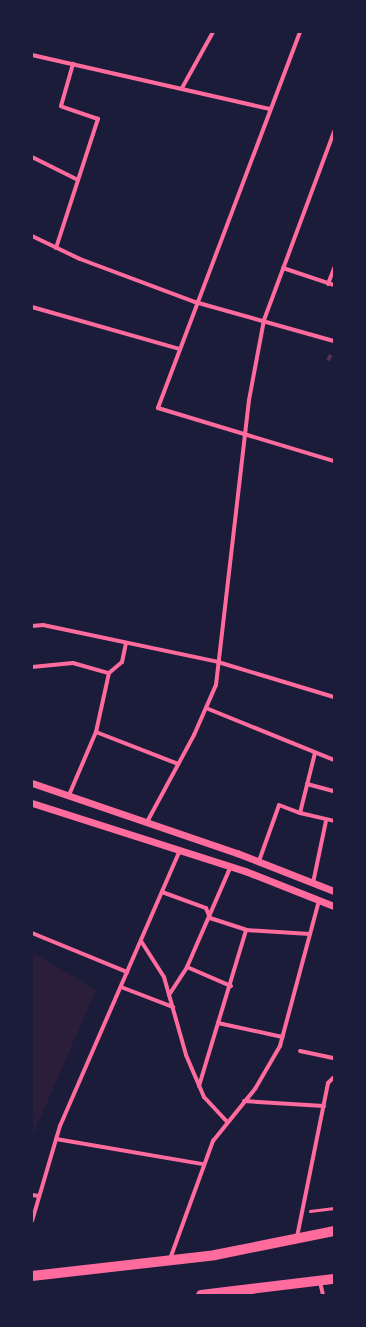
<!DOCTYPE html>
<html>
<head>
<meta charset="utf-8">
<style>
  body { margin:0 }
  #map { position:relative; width:366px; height:1327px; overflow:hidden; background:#1b1b3a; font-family:"Fira Sans Condensed",sans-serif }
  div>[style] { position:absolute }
  .green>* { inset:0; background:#2a1e3b }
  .building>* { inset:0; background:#542f53; transform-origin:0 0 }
  .path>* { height:2.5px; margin:-1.25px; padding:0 1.25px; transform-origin:1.25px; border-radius:1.25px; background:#ff6b9d }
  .minor>* { height:4px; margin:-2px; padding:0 2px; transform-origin:2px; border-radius:2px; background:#ff6b9d }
  .tertiary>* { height:7px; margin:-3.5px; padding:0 3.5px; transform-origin:3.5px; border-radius:3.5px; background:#ff6b9d }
  .primary>* { height:10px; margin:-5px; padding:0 5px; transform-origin:5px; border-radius:5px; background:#ff6b9d }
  span { translate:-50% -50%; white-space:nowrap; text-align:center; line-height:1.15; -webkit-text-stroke:3px #1b1b3a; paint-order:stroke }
  .frame { position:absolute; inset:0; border:33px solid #1b1b3a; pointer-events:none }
</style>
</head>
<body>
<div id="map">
  <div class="green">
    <div style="clip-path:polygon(32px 952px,96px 990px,32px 1137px)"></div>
  </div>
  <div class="building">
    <div style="left:329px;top:354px;width:4px;height:6px;rotate:27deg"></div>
  </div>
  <div class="path">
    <div style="left:310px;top:1211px;width:24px;rotate:-7deg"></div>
  </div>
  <div class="minor">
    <div style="left:300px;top:32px;width:402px;rotate:110.7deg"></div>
    <div style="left:158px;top:408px;width:184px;rotate:16.8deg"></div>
    <div style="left:32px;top:55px;width:244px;rotate:12.8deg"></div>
    <div style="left:182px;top:88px;width:64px;rotate:-61deg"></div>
    <div style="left:32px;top:157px;width:51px;rotate:26.6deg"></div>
    <div style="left:32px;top:236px;width:53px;rotate:25.6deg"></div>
    <div style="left:80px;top:259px;width:123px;rotate:20.5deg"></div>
    <div style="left:195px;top:302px;width:144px;rotate:15.7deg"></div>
    <div style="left:56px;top:248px;width:136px;rotate:-72deg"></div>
    <div style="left:98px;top:119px;width:39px;rotate:-161deg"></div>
    <div style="left:61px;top:106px;width:44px;rotate:-74.1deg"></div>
    <div style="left:283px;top:268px;width:54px;rotate:18.4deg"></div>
    <div style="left:328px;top:284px;width:17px;rotate:-69deg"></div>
    <div style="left:32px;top:307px;width:153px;rotate:15.9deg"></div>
    <div style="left:32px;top:626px;width:11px;rotate:-5deg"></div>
    <div style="left:43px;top:625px;width:179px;rotate:11.9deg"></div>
    <div style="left:218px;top:662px;width:121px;rotate:16.8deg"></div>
    <div style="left:32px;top:667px;width:41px;rotate:-5.6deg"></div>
    <div style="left:73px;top:663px;width:37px;rotate:16deg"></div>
    <div style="left:206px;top:708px;width:138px;rotate:22.1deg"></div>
    <div style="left:96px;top:732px;width:88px;rotate:21.3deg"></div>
    <div style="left:307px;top:784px;width:28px;rotate:15deg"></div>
    <div style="left:69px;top:795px;width:69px;rotate:-66.8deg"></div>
    <div style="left:96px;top:732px;width:60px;rotate:-77.6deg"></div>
    <div style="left:109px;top:673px;width:17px;rotate:-40deg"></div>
    <div style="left:122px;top:662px;width:19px;rotate:-78deg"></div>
    <div style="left:300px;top:813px;width:35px;rotate:13deg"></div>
    <div style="left:147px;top:822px;width:99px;rotate:-61.6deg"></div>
    <div style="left:194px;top:735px;width:55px;rotate:-66.3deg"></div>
    <div style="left:216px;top:685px;width:287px;rotate:-83.4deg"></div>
    <div style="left:249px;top:400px;width:81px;rotate:-79.4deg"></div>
    <div style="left:264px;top:320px;width:201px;rotate:-69.6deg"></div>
    <div style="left:259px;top:861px;width:59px;rotate:-70.3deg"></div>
    <div style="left:279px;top:805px;width:22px;rotate:21deg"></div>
    <div style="left:300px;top:813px;width:62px;rotate:-76deg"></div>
    <div style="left:313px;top:883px;width:63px;rotate:-78.2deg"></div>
    <div style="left:162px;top:892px;width:47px;rotate:20deg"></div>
    <div style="left:206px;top:908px;width:11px;rotate:68deg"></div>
    <div style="left:210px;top:918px;width:38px;rotate:18deg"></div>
    <div style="left:246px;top:930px;width:64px;rotate:3.6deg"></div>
    <div style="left:32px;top:933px;width:103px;rotate:22.3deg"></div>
    <div style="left:141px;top:941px;width:43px;rotate:57.4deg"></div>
    <div style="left:164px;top:977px;width:81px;rotate:74.2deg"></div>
    <div style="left:186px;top:1055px;width:46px;rotate:66.8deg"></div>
    <div style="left:204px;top:1097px;width:34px;rotate:47deg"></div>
    <div style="left:187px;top:967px;width:48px;rotate:23.4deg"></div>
    <div style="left:121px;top:987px;width:56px;rotate:21deg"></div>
    <div style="left:169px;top:995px;width:33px;rotate:-57deg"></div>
    <div style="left:187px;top:967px;width:110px;rotate:-66.5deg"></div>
    <div style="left:218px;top:1023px;width:66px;rotate:12.2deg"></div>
    <div style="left:300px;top:1051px;width:35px;rotate:12deg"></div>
    <div style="left:199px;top:1086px;width:163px;rotate:-73.2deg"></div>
    <div style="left:244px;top:1101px;width:80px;rotate:3.6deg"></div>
    <div style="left:56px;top:1139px;width:149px;rotate:9.7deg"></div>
    <div style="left:32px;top:1195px;width:7px;rotate:8deg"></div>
    <div style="left:32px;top:1221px;width:99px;rotate:-73.6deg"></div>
    <div style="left:60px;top:1126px;width:301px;rotate:-66.5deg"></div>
    <div style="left:297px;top:1237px;width:157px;rotate:-78.6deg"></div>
    <div style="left:328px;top:1083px;width:8px;rotate:-45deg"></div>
    <div style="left:170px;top:1259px;width:126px;rotate:-70deg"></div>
    <div style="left:213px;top:1141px;width:67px;rotate:-51.1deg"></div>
    <div style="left:255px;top:1089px;width:50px;rotate:-59.8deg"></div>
    <div style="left:280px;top:1046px;width:151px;rotate:-75deg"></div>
    <div style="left:320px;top:1282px;width:13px;rotate:77deg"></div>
  </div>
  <div class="tertiary">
    <div style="left:32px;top:783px;width:217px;rotate:18.9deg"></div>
    <div style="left:237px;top:853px;width:104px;rotate:21.4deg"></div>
    <div style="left:32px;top:803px;width:224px;rotate:17.7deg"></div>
    <div style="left:245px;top:871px;width:96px;rotate:21.5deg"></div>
  </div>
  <div class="primary">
    <div style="left:32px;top:1276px;width:184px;rotate:-6.5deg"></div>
    <div style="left:215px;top:1255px;width:121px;rotate:-11.4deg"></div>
    <div style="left:201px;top:1295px;width:134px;rotate:-6.9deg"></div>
  </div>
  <div class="frame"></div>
</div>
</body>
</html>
